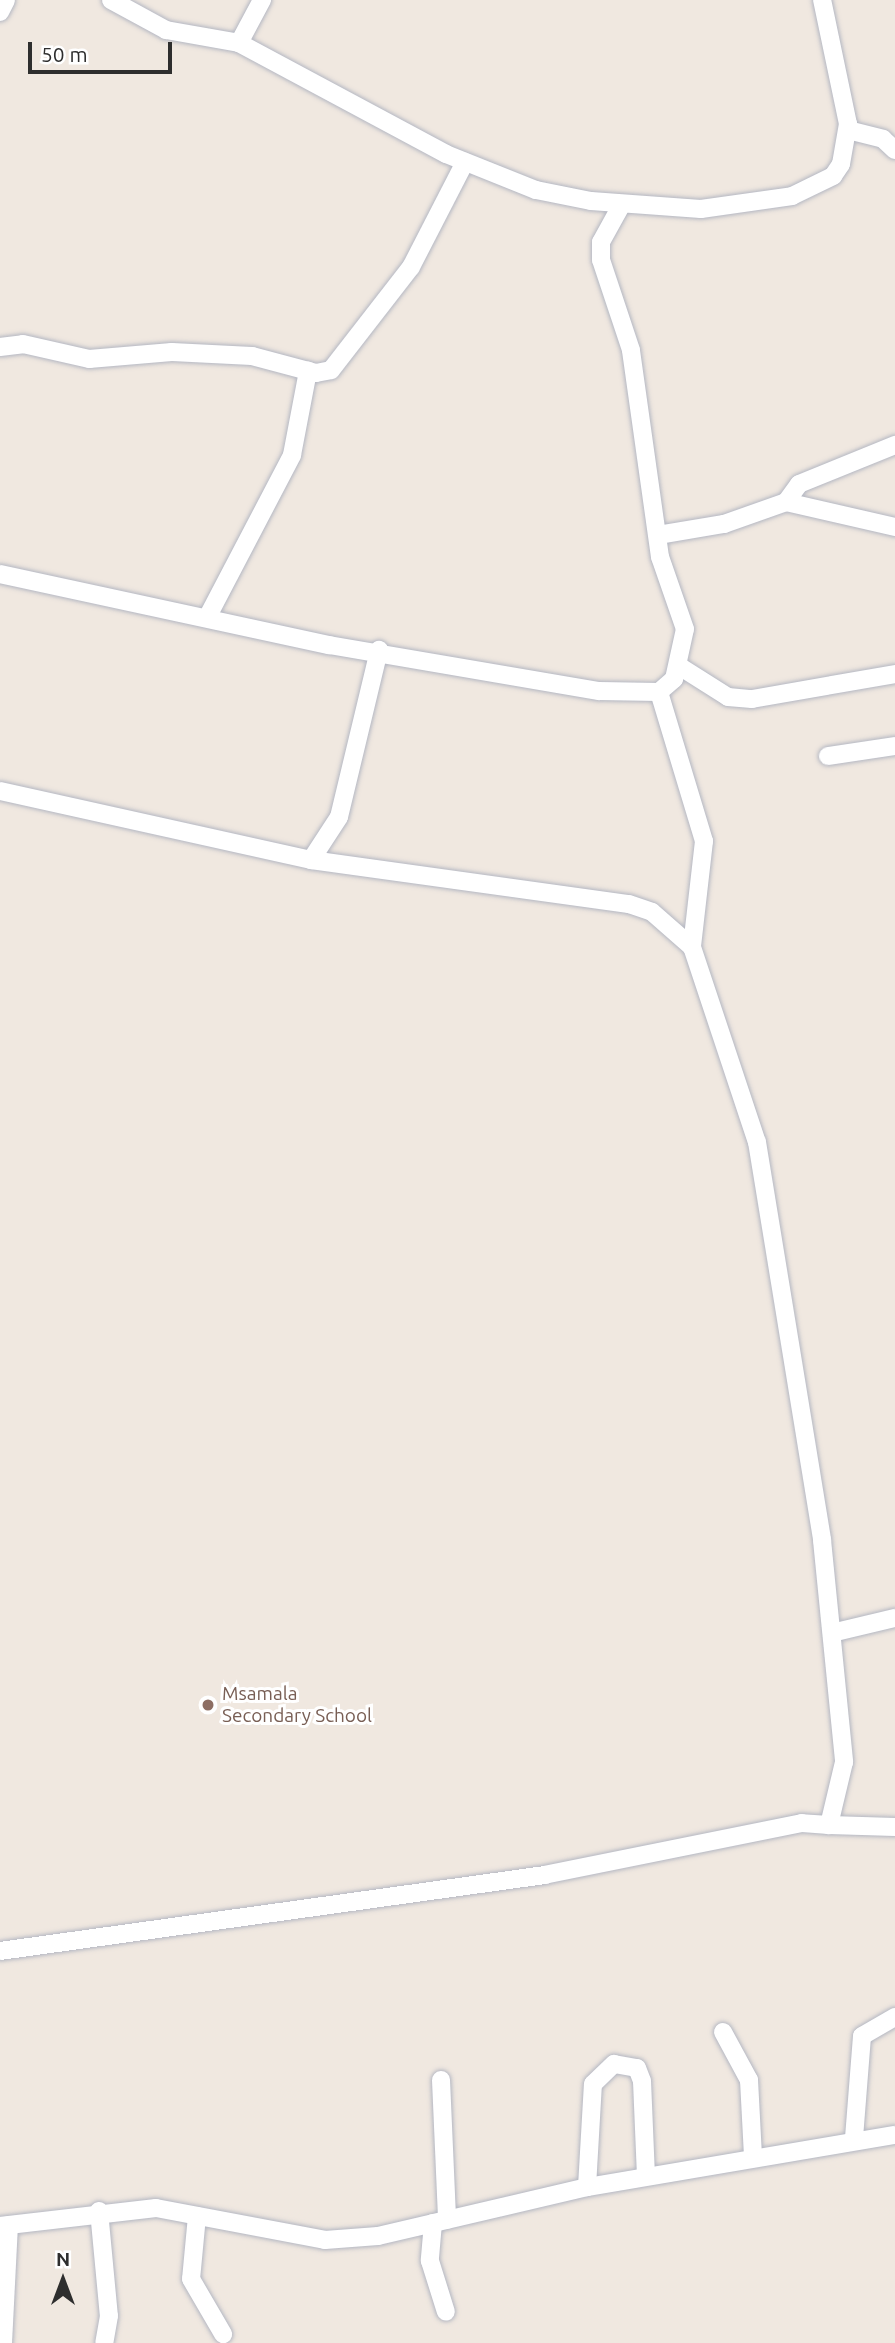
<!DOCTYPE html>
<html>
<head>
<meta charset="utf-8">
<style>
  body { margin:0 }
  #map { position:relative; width:895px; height:2343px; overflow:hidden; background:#f0e8e0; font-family:Ubuntu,sans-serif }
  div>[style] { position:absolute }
  .roads { filter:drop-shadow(0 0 2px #b4b7c2) drop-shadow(0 0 2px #b4b7c2) }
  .street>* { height:18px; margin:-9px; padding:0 9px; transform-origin:9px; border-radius:9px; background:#fff }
  .dots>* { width:19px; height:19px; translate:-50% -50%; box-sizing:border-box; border:4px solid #fff; border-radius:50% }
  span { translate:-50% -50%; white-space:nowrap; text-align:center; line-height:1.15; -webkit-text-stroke:6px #fff; paint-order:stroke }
  .education-label { font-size:19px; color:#785e54 }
  .left { translate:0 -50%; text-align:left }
  .north { position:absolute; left:28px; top:2245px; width:70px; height:70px; -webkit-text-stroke:5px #fff; paint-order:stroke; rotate:0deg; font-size:19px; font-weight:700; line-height:28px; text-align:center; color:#2e2e2e }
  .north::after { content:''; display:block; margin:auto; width:24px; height:32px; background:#2e2e2e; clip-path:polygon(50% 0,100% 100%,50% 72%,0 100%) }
  .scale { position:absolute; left:28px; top:42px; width:144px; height:32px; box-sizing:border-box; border:4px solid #2e2e2e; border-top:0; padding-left:9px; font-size:21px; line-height:24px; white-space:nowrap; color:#2e2e2e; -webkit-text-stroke:5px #fff; paint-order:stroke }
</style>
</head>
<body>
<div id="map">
  <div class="roads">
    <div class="street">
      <div style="left:111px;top:0;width:63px;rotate:28.6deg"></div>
      <div style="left:166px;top:30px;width:74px;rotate:10.1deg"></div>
      <div style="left:239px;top:43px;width:235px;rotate:28.2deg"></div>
      <div style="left:446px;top:154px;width:97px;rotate:21.8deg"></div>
      <div style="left:536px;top:190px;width:56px;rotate:11.3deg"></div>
      <div style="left:591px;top:201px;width:110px;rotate:4.2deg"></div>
      <div style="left:701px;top:209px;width:92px;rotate:-8.1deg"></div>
      <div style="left:792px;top:196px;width:46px;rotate:-26deg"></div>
      <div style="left:833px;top:176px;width:14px;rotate:-56deg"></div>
      <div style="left:841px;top:164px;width:41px;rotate:-80.1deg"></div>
      <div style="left:848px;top:124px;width:127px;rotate:-101.8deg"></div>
      <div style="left:0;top:12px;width:13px;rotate:-63deg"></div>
      <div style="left:239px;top:43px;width:49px;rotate:-61.9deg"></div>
      <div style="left:848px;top:130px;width:36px;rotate:14deg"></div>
      <div style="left:883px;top:139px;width:16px;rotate:43deg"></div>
      <div style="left:0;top:347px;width:23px;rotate:-7deg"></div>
      <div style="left:23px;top:344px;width:68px;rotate:12.8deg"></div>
      <div style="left:89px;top:359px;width:83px;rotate:-4.8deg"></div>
      <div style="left:172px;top:352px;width:80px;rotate:2.9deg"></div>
      <div style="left:252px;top:356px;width:66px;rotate:14.9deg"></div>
      <div style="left:316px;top:373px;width:15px;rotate:-11deg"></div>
      <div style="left:331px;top:370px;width:130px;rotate:-52.2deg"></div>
      <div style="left:411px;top:267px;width:118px;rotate:-62.8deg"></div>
      <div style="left:786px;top:502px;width:22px;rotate:-54deg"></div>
      <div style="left:799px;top:484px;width:104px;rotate:-22.1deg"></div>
      <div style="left:658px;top:535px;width:67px;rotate:-9.5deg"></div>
      <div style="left:724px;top:524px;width:66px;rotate:-19.5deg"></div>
      <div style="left:786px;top:502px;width:112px;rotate:12.9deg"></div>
      <div style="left:0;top:574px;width:337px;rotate:12.2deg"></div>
      <div style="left:329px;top:645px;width:274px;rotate:9.7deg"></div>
      <div style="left:599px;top:691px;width:60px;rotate:1deg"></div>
      <div style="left:659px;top:692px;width:20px;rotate:-41deg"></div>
      <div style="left:674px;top:679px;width:51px;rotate:-77.6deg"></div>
      <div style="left:685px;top:629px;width:76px;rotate:-109.1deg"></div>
      <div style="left:660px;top:557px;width:209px;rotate:-98deg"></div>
      <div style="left:631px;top:350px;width:95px;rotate:-108.4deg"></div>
      <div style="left:601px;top:260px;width:18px;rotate:-90deg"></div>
      <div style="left:601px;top:242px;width:43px;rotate:-61.1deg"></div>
      <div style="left:208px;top:616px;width:182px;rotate:-62.4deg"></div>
      <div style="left:292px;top:455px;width:86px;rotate:-79.2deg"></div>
      <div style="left:679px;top:666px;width:58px;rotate:32.3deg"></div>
      <div style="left:728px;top:697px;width:24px;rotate:5deg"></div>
      <div style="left:752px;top:699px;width:145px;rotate:-9.9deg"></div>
      <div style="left:659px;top:692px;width:156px;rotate:73.2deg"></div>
      <div style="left:704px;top:841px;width:107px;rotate:96.5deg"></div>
      <div style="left:828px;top:756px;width:68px;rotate:-8.5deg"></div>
      <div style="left:0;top:791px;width:319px;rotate:12.5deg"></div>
      <div style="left:311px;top:860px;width:321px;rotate:7.9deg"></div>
      <div style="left:629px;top:904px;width:24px;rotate:19deg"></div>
      <div style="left:652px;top:912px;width:53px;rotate:41.2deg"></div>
      <div style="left:692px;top:947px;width:206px;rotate:71.6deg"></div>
      <div style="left:757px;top:1142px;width:403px;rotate:80.7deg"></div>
      <div style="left:822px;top:1540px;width:223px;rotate:84.3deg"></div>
      <div style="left:844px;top:1762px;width:65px;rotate:103.4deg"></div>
      <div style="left:829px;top:1825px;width:27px;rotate:-176deg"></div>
      <div style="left:802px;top:1823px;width:262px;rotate:168.6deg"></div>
      <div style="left:545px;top:1875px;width:550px;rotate:172.06deg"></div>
      <div style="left:311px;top:860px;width:51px;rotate:-56.9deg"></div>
      <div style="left:339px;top:817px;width:172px;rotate:-76.5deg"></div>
      <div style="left:832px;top:1633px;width:65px;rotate:-13.4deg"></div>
      <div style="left:829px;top:1825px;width:66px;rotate:1.7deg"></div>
      <div style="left:723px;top:2032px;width:55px;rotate:61.6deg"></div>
      <div style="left:749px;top:2080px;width:76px;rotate:87deg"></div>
      <div style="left:441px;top:2080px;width:140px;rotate:87.5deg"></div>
      <div style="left:854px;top:2138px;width:102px;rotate:-85.5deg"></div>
      <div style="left:862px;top:2036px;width:38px;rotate:-30deg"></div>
      <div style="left:587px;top:2187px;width:103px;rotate:-86.7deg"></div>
      <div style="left:593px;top:2084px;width:29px;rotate:-44deg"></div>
      <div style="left:614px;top:2064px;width:23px;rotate:10deg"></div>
      <div style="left:637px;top:2068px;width:14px;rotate:69deg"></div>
      <div style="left:642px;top:2081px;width:95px;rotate:87.6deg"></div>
      <div style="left:99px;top:2211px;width:105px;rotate:84.6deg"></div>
      <div style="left:109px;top:2316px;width:27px;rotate:100deg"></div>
      <div style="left:197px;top:2216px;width:63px;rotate:95.4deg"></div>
      <div style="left:191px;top:2279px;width:64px;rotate:59.8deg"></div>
      <div style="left:433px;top:2223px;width:38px;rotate:95deg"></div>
      <div style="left:430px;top:2261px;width:53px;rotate:72.6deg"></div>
      <div style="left:0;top:2226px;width:157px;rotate:-6.6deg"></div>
      <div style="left:156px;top:2208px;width:172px;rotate:10.7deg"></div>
      <div style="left:325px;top:2240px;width:53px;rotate:-4.3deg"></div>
      <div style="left:378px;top:2236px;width:215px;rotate:-13.2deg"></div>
      <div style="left:587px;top:2187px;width:312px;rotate:-9.6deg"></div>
      <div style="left:3px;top:2343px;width:118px;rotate:-87.1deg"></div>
    </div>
  </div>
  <div class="dots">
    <div style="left:208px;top:1705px;background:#8d6e63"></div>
  </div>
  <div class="education-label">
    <span class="left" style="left:222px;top:1705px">Msamala<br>Secondary School</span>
  </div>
  <div class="north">N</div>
  <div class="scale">50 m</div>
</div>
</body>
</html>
